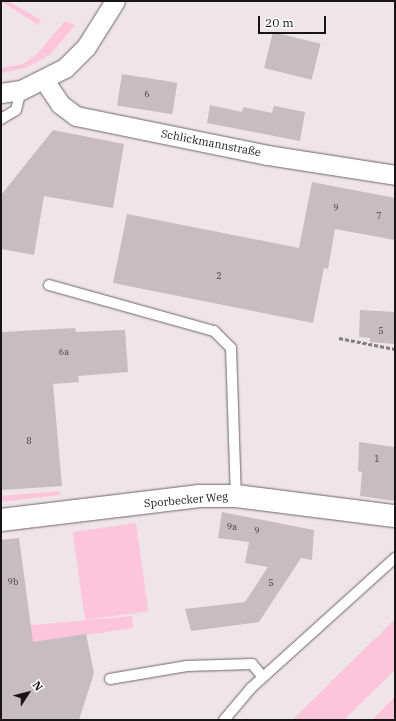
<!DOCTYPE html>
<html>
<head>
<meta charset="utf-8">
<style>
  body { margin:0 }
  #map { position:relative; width:396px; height:721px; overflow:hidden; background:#efe4e8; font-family:"IBM Plex Serif",serif }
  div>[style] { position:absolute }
  .green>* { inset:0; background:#fdc5da; transform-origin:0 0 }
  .building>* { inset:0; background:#c7bcc0; transform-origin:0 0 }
  .path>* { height:2.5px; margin-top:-1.25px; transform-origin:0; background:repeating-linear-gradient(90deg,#837c7f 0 4px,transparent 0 6px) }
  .roads { filter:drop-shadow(0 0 1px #6e6568) drop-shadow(0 0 1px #6e6568) }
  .service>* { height:10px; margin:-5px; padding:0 5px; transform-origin:5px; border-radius:5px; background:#fff }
  .minor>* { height:19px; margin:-9.5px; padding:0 9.5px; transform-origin:9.5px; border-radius:9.5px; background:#fff }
  .tertiary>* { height:22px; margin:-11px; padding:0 11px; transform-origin:11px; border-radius:11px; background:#fff }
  span { translate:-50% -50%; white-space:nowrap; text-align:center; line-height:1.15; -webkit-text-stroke:3px #fff; paint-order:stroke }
  .number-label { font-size:9px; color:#443f41 }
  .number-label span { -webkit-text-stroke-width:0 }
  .street-label { font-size:11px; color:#191517 }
  .frame { position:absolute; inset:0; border:2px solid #191517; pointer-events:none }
  .north { position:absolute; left:8px; top:673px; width:40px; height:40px; -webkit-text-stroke:3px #fff; paint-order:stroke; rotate:54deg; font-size:11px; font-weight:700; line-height:16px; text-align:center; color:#191517 }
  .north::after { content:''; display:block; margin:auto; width:14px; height:18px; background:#191517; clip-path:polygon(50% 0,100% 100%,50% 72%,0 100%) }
  .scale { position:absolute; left:258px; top:16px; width:68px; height:18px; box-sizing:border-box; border:2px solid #191517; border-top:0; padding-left:5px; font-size:12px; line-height:14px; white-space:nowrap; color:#191517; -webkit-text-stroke:3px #fff; paint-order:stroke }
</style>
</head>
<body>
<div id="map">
  <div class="green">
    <div style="clip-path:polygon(1px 1px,8px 1px,41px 20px,38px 25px)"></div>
    <div style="clip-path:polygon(65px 21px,75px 25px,50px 55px,25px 68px,1px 73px,1px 68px,23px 64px,37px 54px)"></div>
    <div style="clip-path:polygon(59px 491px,60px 495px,1px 502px,1px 496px)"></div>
    <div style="left:136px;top:523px;width:89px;height:64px;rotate:82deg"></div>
    <div style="clip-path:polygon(132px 616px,133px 628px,1px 648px,1px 628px)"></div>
    <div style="clip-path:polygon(395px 619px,395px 670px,344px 720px,292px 720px)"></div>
    <div style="clip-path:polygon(395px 696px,395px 720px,372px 720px)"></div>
  </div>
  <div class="building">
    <div style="left:273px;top:32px;width:49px;height:37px;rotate:14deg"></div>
    <div style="left:122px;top:74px;width:56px;height:32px;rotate:9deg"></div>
    <div style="clip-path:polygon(210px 105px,242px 112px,243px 107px,272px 113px,274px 106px,305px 112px,300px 141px,207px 123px)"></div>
    <div style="clip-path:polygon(53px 130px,124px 144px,113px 208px,44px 196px,34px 255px,1px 249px,1px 195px)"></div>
    <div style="clip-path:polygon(312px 182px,395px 198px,395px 240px,335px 229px,328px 269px,324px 268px,313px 323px,113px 283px,127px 214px,299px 248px)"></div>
    <div style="clip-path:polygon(360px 310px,395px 312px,395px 344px,370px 342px,370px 338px,359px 337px)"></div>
    <div style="clip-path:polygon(75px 328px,76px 332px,125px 330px,128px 372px,78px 376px,79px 382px,53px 384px,62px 486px,1px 490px,1px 332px)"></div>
    <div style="clip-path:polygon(359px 442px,395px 447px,395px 501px,360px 496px,362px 472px,358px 471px)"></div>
    <div style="clip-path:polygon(222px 512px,314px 530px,312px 560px,301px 558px,259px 622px,191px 631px,185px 609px,245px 602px,268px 567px,245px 563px,249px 542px,218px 538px)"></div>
    <div style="clip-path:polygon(19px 538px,33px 642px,86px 634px,94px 673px,79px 720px,1px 720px,1px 540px)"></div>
  </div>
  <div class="path">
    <div style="left:339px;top:338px;width:57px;rotate:11.1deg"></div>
  </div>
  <div class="roads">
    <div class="service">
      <div style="left:1px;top:119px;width:17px;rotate:-31deg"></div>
      <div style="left:16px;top:110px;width:21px;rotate:-76deg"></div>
      <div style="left:49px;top:285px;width:171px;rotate:15.6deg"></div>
      <div style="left:214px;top:331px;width:24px;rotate:45deg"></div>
      <div style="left:231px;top:348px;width:148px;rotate:88.1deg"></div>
      <div style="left:110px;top:679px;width:78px;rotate:-9.6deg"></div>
      <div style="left:187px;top:666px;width:65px;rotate:-1.8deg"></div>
      <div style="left:252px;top:664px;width:17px;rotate:50deg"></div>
      <div style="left:224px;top:720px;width:42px;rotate:-49.8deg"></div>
      <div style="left:251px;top:688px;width:194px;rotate:-42.1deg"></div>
    </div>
    <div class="minor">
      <div style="left:44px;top:80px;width:29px;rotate:56deg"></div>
      <div style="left:60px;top:104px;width:20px;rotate:37deg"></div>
      <div style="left:76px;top:116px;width:196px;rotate:11.5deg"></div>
      <div style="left:268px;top:155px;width:129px;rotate:8.9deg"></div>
      <div style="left:1px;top:93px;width:20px;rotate:-9deg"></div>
      <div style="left:21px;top:90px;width:49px;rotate:-26.6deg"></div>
      <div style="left:65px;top:68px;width:30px;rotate:-45deg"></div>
      <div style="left:86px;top:47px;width:54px;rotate:-57.8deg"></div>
    </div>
    <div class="tertiary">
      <div style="left:1px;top:520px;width:200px;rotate:-6.9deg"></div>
      <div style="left:200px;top:496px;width:36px"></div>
      <div style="left:236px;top:496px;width:160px;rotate:7.2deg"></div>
    </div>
  </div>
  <div class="number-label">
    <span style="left:147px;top:94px">6</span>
    <span style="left:336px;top:208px">9</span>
    <span style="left:379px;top:216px">7</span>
    <span style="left:219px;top:276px">2</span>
    <span style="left:381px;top:331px">5</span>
    <span style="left:64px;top:352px">6a</span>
    <span style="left:29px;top:441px">8</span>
    <span style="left:377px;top:459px">1</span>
    <span style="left:232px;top:527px">9a</span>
    <span style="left:257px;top:531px">9</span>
    <span style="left:13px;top:582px">9b</span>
    <span style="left:271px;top:583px">5</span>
  </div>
  <div class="street-label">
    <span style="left:211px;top:143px;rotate:11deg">Schlickmannstraße</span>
    <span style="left:186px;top:500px;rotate:-5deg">Sporbecker Weg</span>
  </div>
  <div class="frame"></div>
  <div class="north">N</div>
  <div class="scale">20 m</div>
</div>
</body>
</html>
